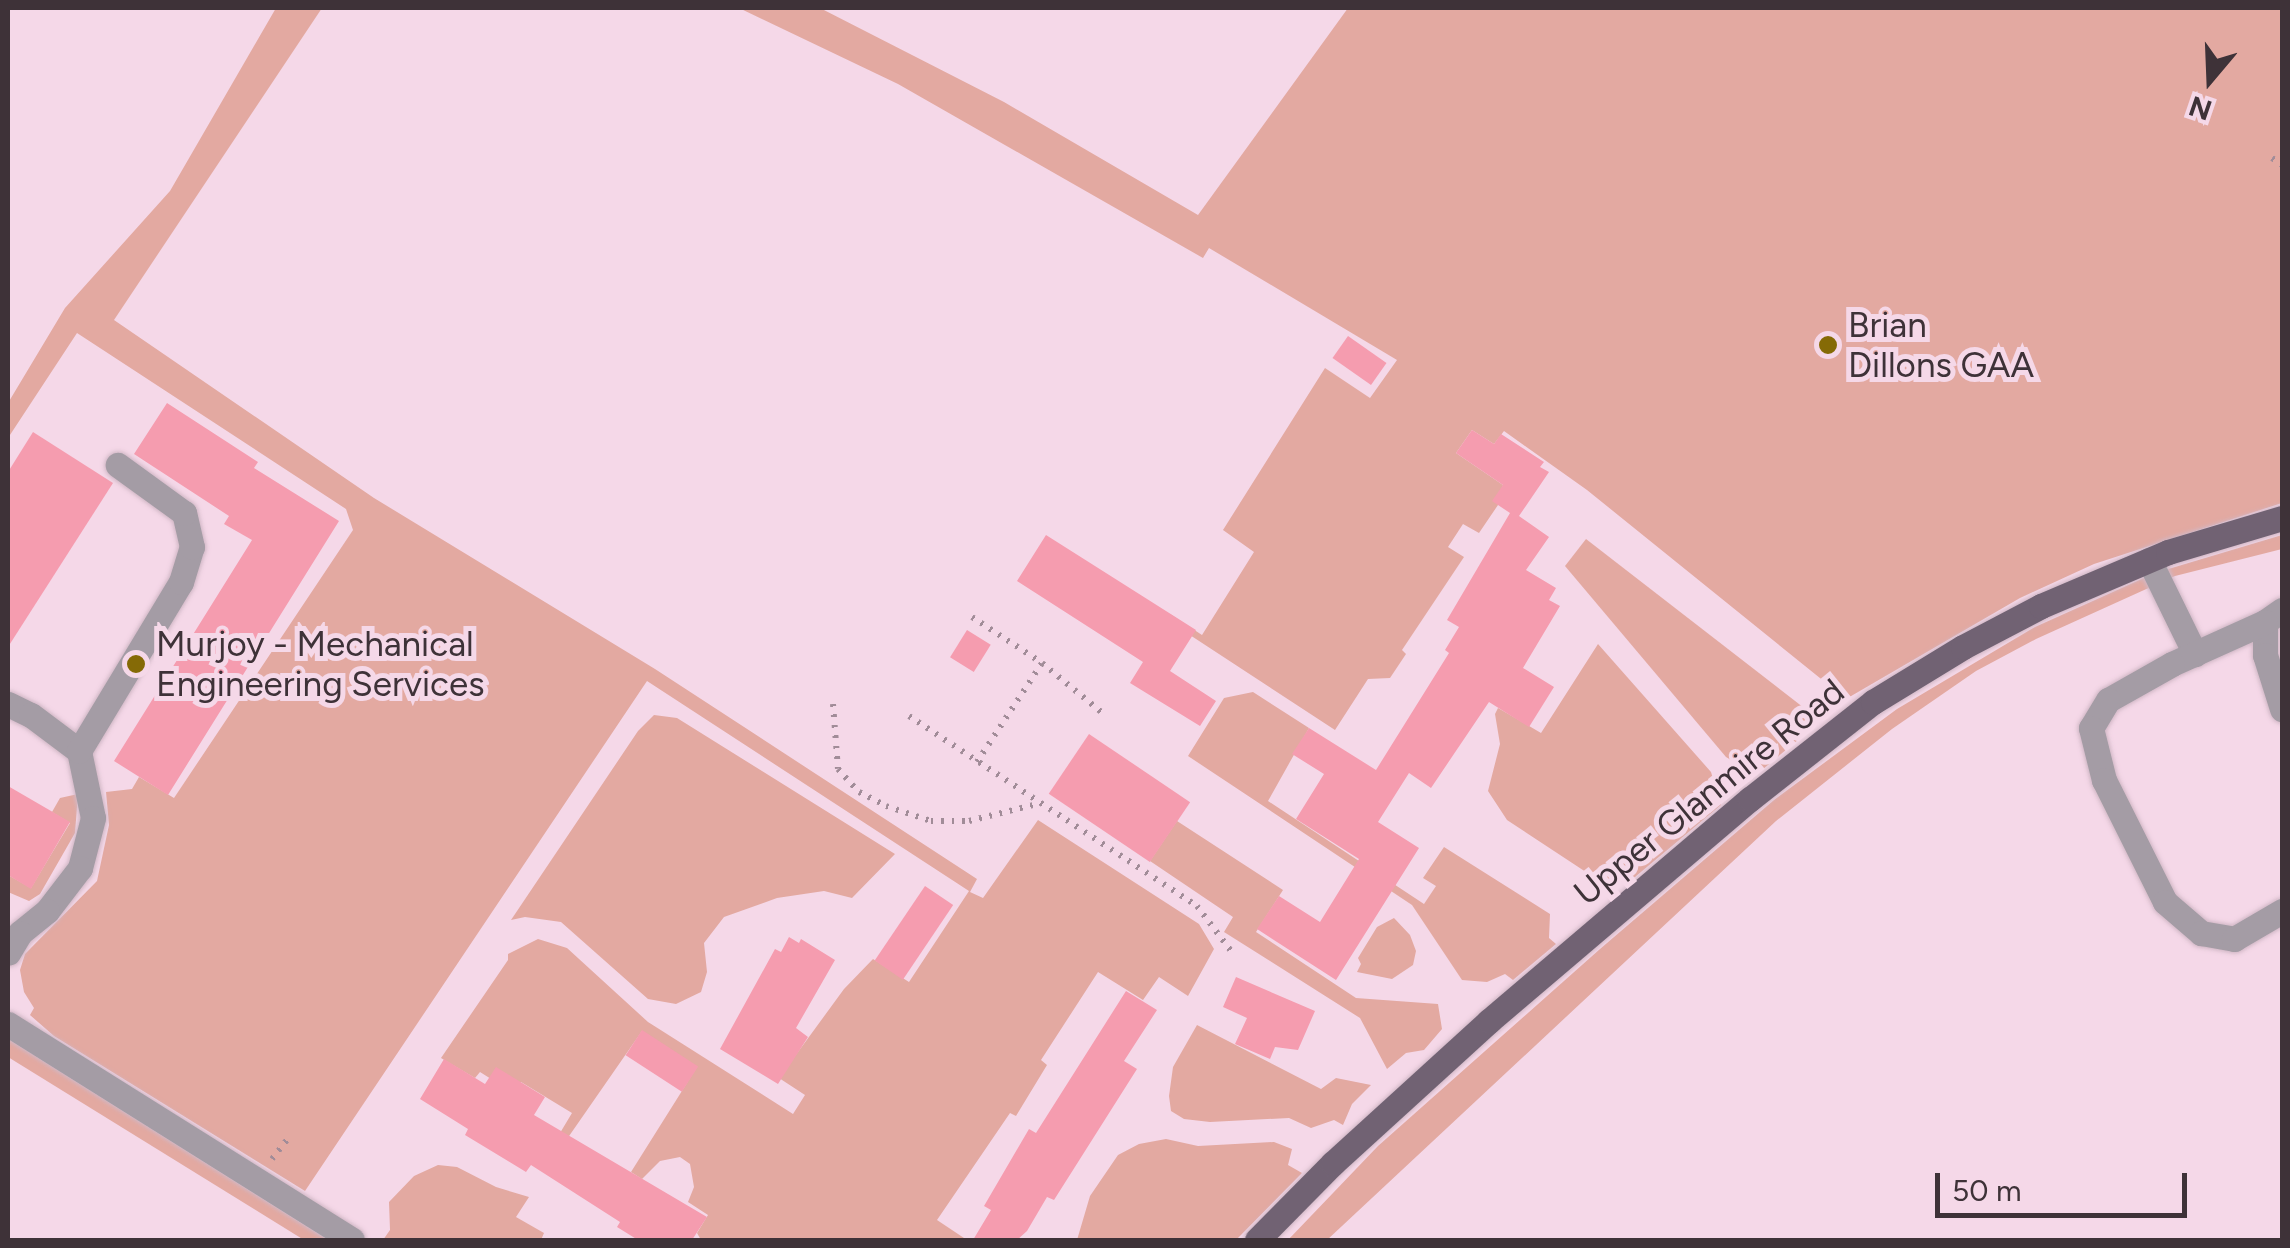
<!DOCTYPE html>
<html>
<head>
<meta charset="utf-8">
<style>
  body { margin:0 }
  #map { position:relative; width:2290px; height:1248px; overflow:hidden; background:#f5d8e8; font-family:Figtree,sans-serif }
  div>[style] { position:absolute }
  .green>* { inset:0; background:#e3a9a1 }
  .building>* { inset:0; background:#f59caf; transform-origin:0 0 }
  .path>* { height:6px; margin-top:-3px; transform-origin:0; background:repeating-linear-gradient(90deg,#a18c98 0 2.5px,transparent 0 10.5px) }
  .roads { filter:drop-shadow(0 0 2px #d0b7c5) drop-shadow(0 0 2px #d0b7c5) }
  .minor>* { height:25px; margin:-12.5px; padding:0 12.5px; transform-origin:12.5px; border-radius:12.5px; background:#a49ca5 }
  .major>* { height:25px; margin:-12.5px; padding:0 12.5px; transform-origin:12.5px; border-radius:12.5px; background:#716273 }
  .dots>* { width:28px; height:28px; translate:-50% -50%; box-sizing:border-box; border:5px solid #f5d8e8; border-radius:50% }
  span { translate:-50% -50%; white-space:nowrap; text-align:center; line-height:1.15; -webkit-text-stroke:10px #f5d8e8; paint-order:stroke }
  .poi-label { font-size:35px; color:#3e3238 }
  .left { translate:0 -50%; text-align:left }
  .street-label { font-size:35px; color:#3e3238 }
  .frame { position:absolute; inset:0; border:10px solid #3e3238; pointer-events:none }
  .north { position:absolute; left:2160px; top:30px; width:100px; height:100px; -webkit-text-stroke:8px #f5d8e8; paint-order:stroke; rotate:199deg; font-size:28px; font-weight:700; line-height:40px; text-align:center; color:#3e3238 }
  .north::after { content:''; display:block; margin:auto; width:35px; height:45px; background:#3e3238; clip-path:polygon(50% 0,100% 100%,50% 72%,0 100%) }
  .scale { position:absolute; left:1935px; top:1173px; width:252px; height:45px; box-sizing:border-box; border:5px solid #3e3238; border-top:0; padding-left:12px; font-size:30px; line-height:35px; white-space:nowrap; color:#3e3238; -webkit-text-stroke:8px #f5d8e8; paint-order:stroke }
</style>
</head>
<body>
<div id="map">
  <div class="green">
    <div style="clip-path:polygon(276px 8px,322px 8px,114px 320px,374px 498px,655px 669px,977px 879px,970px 892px,983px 898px,1038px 820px,1199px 924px,1214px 949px,1188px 996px,1159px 977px,1143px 1000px,1098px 972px,1041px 1060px,1047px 1065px,1016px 1116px,1010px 1113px,937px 1220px,967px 1240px,701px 1240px,697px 1233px,708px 1215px,688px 1202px,694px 1187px,690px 1164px,680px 1157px,660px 1161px,642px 1179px,631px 1172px,697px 1067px,642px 1031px,567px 1139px,560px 1133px,572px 1113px,521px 1082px,499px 1084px,480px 1072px,475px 1078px,441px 1058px,508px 960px,508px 954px,538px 939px,567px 948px,648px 1022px,793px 1114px,805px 1095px,779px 1078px,844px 989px,873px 959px,909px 982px,969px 891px,647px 681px,305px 1191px,54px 1036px,30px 1015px,34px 1008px,24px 992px,20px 970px,25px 954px,97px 881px,109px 825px,106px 792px,132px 789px,139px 777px,174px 798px,353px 530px,346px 509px,77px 333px,8px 438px,8px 403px,65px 308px,170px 191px)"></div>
    <div style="clip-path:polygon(739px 8px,820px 8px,1004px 102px,1198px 215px,1348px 8px,2282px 8px,2282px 503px,2094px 564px,2020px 598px,1846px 699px,1587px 490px,1504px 431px,1494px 444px,1472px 430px,1456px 453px,1503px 485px,1498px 505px,1479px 533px,1463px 524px,1448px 547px,1464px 557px,1402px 650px,1406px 654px,1390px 678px,1368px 679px,1335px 730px,1167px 620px,1170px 614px,1202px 635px,1254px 552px,1223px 530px,1325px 368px,1370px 398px,1397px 360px,1209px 248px,1203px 258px,898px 84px)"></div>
    <div style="clip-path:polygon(2282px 535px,2282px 549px,2175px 576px,2036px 639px,1976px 671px,1892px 729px,1776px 821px,1327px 1240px,1288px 1240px,1378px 1146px,1600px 949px,1774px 800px,1897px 709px,2035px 627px,2155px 573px)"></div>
    <div style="clip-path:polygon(1586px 539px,1808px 711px,1811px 729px,1756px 775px,1726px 757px,1565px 566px)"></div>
    <div style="clip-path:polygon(1598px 644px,1711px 772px,1721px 805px,1635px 877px,1623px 882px,1595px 878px,1507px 820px,1488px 791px,1500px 744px,1495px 714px,1498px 708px,1541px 733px)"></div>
    <div style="clip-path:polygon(1253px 692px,1309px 728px,1268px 801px,1424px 904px,1436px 886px,1423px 878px,1444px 847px,1550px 914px,1549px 938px,1556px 944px,1513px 980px,1505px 974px,1487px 982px,1462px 980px,1412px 905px,1188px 756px,1224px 698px)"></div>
    <div style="clip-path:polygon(654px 715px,677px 718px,895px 854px,852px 898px,824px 891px,777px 898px,724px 917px,704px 943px,707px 972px,701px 992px,676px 1004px,648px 999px,561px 922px,525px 917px,511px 920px,638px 731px)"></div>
    <div style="clip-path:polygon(78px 794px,75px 833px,40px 894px,29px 901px,8px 892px,8px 875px,31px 888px,70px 823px,52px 812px,60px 798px)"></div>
    <div style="clip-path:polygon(1177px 821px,1283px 890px,1256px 932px,1356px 998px,1438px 1004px,1442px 1029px,1424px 1050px,1406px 1053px,1387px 1069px,1360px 1018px,1224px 932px,1233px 917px,1150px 861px)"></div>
    <div style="clip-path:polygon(1394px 918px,1410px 935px,1416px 951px,1413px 965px,1392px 979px,1357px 972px,1361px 964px,1358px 958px,1377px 927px)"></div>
    <div style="clip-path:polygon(1197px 1025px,1321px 1089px,1336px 1078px,1371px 1085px,1352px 1104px,1343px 1125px,1334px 1120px,1311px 1128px,1289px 1118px,1210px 1122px,1184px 1119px,1171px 1111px,1169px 1096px,1173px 1067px)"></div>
    <div style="clip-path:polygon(8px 1039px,328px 1240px,304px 1240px,8px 1057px)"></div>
    <div style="clip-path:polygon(1166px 1139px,1198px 1146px,1274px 1142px,1292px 1149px,1288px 1165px,1302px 1173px,1236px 1240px,1077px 1240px,1090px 1196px,1118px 1155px,1139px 1144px)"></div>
    <div style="clip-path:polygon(438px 1165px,457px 1167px,496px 1187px,529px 1197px,516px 1217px,544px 1233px,541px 1240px,383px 1240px,390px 1230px,389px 1202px,414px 1176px)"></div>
  </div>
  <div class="building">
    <div style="left:1348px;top:336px;width:47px;height:27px;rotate:35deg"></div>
    <div style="clip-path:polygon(167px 403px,258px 462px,254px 468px,339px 521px,168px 795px,114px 761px,252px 540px,224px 524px,229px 516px,134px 454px)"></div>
    <div style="clip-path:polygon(1472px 430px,1494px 444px,1501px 434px,1544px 462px,1540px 467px,1549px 472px,1519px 516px,1549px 537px,1526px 570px,1556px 588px,1549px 600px,1560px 606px,1523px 668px,1554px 687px,1529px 727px,1489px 702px,1431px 788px,1409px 773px,1378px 822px,1419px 848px,1336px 980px,1257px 929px,1279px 896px,1320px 922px,1359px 859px,1296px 819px,1324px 774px,1292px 754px,1309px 728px,1376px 770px,1449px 653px,1445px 650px,1459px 627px,1447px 620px,1510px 513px,1492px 501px,1503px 485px,1456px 453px)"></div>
    <div style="clip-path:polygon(33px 432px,113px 483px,8px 647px,8px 472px)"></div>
    <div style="clip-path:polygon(1046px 535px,1196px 630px,1170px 671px,1216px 701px,1200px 726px,1130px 683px,1143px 662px,1017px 581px)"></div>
    <div style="left:967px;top:630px;width:28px;height:32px;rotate:32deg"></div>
    <div style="left:1089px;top:734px;width:122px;height:72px;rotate:34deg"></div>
    <div style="clip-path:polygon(8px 786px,70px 822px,31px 889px,8px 875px)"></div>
    <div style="left:925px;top:886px;width:34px;height:90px;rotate:34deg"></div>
    <div style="clip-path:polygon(789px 937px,799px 943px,801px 939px,835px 960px,796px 1028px,808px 1037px,778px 1084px,720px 1049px,775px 949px,781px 952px)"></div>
    <div style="clip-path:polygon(1236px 977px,1315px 1011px,1298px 1050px,1275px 1047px,1270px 1059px,1235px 1044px,1247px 1018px,1223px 1007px)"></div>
    <div style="clip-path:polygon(1126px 991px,1157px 1010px,1124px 1061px,1137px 1069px,1054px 1200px,1047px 1197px,1027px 1231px,1017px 1240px,973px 1240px,991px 1210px,984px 1206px,1029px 1129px,1036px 1133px)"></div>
    <div style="left:642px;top:1030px;width:67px;height:30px;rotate:33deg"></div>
    <div style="clip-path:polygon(444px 1059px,485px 1084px,496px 1067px,545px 1097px,534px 1115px,707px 1217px,692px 1240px,638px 1240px,617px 1227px,620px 1222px,531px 1165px,526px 1172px,465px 1135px,468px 1129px,420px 1099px)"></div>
  </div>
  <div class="path">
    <div style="left:2272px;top:158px;width:12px;rotate:35deg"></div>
    <div style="left:972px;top:617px;width:84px;rotate:33.3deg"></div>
    <div style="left:1042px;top:663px;width:83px;rotate:39.6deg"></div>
    <div style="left:833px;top:704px;width:65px;rotate:85.6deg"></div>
    <div style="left:838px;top:769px;width:31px;rotate:48deg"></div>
    <div style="left:859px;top:792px;width:30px;rotate:27deg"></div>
    <div style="left:886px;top:806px;width:47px;rotate:18.4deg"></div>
    <div style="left:931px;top:821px;width:38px"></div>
    <div style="left:969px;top:821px;width:70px;rotate:-14deg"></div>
    <div style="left:909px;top:716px;width:345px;rotate:33.4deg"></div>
    <div style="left:1197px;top:906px;width:61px;rotate:52.9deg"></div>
    <div style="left:977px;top:762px;width:118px;rotate:-56.7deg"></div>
    <div style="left:272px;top:1159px;width:29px;rotate:-52deg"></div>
  </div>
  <div class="roads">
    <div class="minor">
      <div style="left:2149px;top:560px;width:105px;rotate:63.9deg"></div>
      <div style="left:2282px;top:610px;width:21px;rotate:145deg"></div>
      <div style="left:2265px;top:622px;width:33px;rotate:90deg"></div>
      <div style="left:2265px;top:655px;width:57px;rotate:72.5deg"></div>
      <div style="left:2265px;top:622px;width:102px;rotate:155.7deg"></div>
      <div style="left:2172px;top:664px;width:73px;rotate:150.6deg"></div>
      <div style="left:2108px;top:700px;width:33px;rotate:121deg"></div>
      <div style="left:2091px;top:728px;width:54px;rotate:76deg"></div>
      <div style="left:2104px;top:780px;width:136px;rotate:63.4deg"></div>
      <div style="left:2165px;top:902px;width:48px;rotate:40.7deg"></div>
      <div style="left:2201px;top:933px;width:34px;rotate:10deg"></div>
      <div style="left:2234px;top:939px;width:56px;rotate:-30.3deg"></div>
      <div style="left:8px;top:704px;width:25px;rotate:26deg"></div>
      <div style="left:31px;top:715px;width:60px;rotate:36.9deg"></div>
      <div style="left:79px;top:751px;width:68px;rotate:78.2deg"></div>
      <div style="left:93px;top:818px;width:52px;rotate:104.6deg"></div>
      <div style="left:80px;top:868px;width:54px;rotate:127.5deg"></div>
      <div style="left:47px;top:911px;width:35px;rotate:141deg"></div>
      <div style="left:20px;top:933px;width:23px;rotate:121deg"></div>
      <div style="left:79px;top:751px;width:197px;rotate:-58.9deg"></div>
      <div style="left:181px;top:582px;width:37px;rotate:-73deg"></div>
      <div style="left:192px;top:547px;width:35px;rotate:-103deg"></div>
      <div style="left:184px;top:513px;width:82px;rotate:-144deg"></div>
      <div style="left:8px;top:1024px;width:406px;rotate:32.1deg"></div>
    </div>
    <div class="major">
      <div style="left:1257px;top:1240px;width:108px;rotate:-45.4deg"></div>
      <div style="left:1333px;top:1163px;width:211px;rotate:-42.3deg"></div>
      <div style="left:1489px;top:1021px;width:343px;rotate:-40.4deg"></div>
      <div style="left:1750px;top:799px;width:157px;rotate:-38.3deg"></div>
      <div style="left:1873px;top:702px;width:105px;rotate:-31.4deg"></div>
      <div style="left:1963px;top:647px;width:88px;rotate:-27.7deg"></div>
      <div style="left:2041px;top:606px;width:138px;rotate:-23deg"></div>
      <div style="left:2168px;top:552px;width:119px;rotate:-16.6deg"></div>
    </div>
  </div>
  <div class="dots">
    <div style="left:1828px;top:345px;background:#856a06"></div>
    <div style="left:136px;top:664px;background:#856a06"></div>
  </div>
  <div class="poi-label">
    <span class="left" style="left:1848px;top:345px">Brian<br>Dillons GAA</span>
    <span class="left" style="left:156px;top:664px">Murjoy - Mechanical<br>Engineering Services</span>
  </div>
  <div class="street-label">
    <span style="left:1709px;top:792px;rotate:-39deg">Upper Glanmire Road</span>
  </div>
  <div class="frame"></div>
  <div class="north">N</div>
  <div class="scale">50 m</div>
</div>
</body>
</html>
